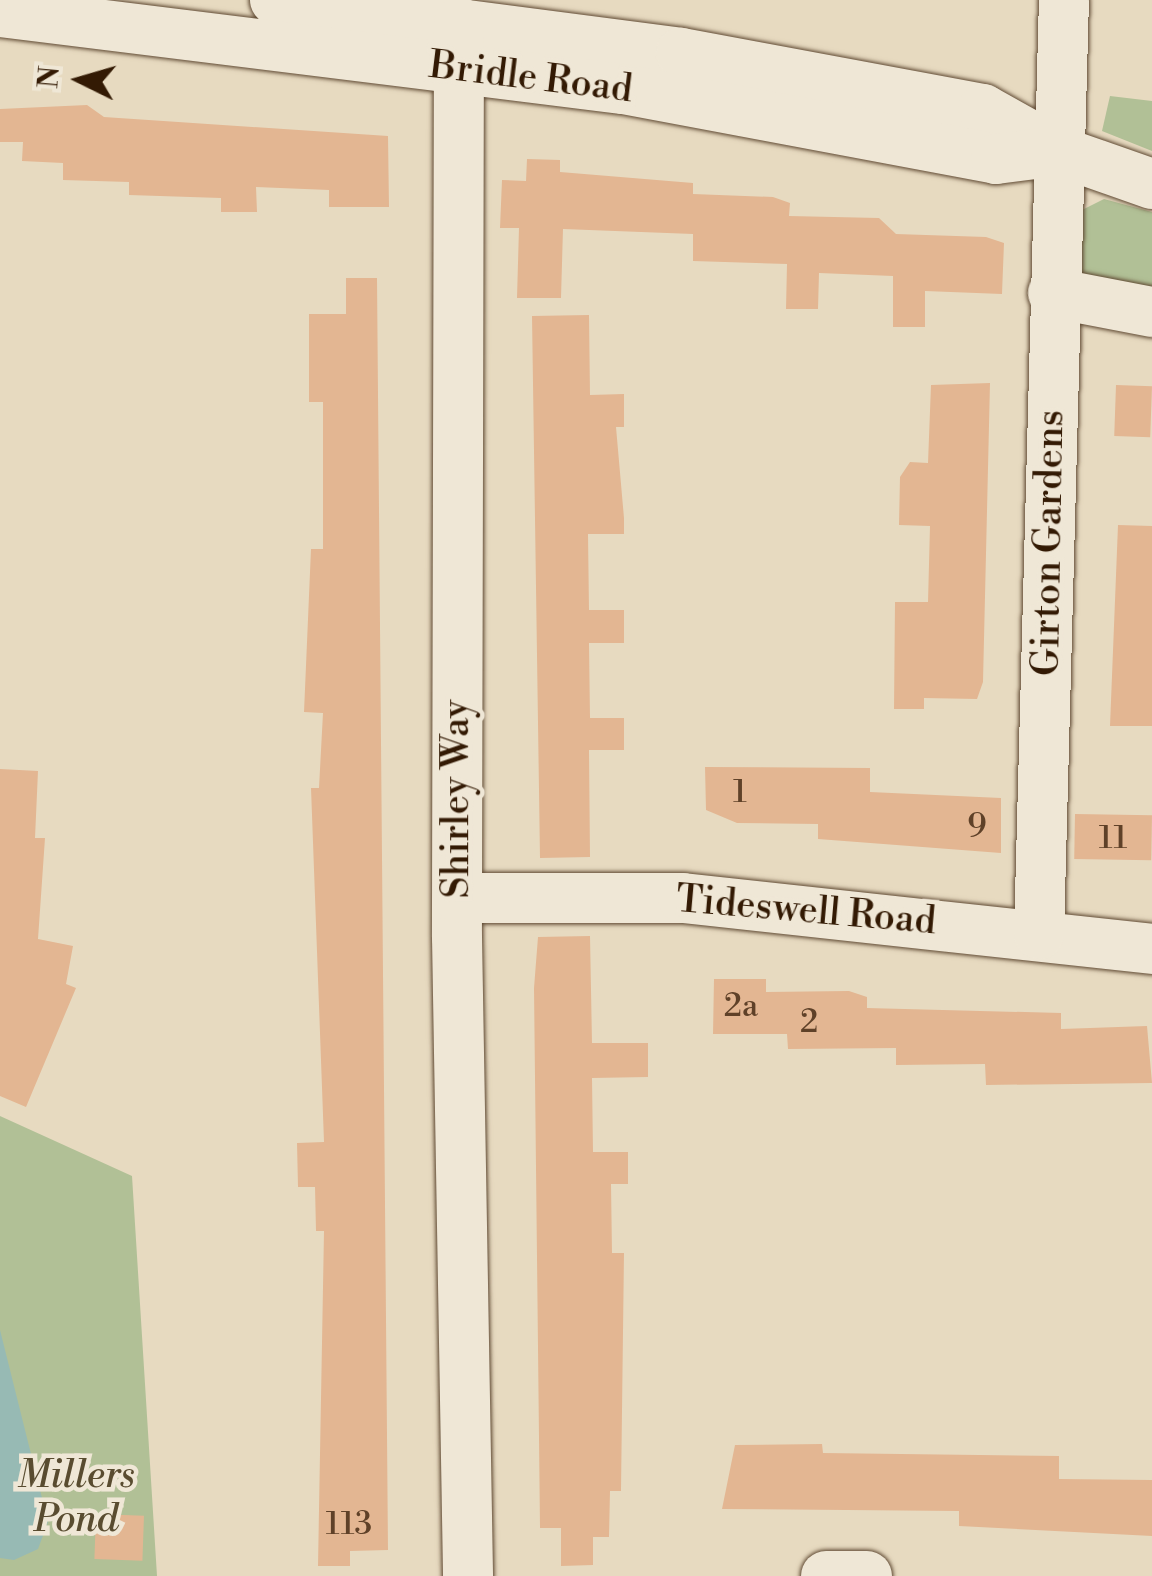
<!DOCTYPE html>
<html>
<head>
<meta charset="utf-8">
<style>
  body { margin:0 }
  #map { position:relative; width:1152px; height:1576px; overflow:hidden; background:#e7dac0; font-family:"Libre Bodoni",serif }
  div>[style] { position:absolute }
  .green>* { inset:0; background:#b1c096 }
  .water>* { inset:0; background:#97bab4 }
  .building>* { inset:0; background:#e3b692; transform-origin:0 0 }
  .roads { filter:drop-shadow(0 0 2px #604a33) drop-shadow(0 0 2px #604a33) }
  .minor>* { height:50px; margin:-25px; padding:0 25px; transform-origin:25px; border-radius:25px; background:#efe7d6 }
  span { translate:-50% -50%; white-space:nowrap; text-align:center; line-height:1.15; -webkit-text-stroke:9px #efe7d6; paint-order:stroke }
  .number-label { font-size:32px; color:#5f4128 }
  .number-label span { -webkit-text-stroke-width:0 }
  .street-label { font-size:38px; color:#331a04 }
  .park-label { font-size:38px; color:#594c30; font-style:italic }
  .north { position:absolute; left:30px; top:30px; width:100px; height:100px; -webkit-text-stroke:8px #efe7d6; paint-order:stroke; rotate:275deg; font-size:28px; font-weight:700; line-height:40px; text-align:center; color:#331a04 }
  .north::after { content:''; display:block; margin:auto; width:35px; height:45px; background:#331a04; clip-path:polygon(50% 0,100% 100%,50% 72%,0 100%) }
</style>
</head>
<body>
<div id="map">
  <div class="green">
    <div style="clip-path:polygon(1110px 96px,1152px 101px,1152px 151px,1102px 131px)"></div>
    <div style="clip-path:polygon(1104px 199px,1152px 212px,1152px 300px,1083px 274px,1074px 261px,1078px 212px)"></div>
    <div style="clip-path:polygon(0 1116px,132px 1176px,157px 1576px,0 1576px)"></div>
  </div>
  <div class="water">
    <div style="clip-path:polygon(0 1330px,48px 1522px,38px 1549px,14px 1560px,0 1558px)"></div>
  </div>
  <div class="building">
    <div style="clip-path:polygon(87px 105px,104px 117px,388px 136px,389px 207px,329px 207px,329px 190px,256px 187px,257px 212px,221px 212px,221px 198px,129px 195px,129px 182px,63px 180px,63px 163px,22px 161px,23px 142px,0 142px,0 109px)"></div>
    <div style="clip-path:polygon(527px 159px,560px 160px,560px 172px,693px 183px,693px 194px,773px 197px,790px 203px,789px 216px,879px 218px,896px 234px,986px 237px,1004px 243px,1002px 294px,925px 291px,925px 327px,893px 327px,893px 276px,819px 273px,818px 309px,786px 309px,787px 264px,693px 261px,693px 234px,563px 229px,561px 298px,517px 298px,519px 228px,500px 228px,502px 180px,526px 181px)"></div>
    <div style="clip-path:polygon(346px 278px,377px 278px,388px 1550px,350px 1551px,350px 1566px,318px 1566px,324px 1231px,316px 1231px,315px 1187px,298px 1187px,297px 1143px,324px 1142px,311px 788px,319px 788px,323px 713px,304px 712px,311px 549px,323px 549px,323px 402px,309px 402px,309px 314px,346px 314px)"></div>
    <div style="clip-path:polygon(589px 315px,590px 395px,624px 394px,624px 427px,616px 427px,624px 518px,624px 534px,588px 534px,589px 610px,624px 610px,624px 643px,589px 643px,590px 718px,624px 718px,624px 750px,589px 750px,590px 857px,540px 858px,532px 316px)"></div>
    <div style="clip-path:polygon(990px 383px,983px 682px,977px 699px,924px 698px,924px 709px,894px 709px,895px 602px,928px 602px,930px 526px,899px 525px,900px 477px,910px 462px,928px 463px,931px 385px)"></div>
    <div style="left:1116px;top:385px;width:36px;height:51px;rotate:2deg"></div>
    <div style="clip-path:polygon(1118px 525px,1152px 526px,1152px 726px,1110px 726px)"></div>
    <div style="clip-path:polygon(705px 767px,870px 768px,870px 792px,1001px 798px,1001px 853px,818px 839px,818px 824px,737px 823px,706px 810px)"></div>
    <div style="clip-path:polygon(0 769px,38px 771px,35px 838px,45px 838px,38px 939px,73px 946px,66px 984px,76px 988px,26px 1107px,0 1096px)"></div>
    <div style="left:1075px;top:814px;width:77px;height:45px;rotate:1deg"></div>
    <div style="clip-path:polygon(590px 936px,592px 1043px,648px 1043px,648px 1077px,592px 1078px,593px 1152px,628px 1152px,628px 1184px,611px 1184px,612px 1253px,624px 1253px,621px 1491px,610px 1491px,609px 1537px,593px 1537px,593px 1565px,561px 1566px,561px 1528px,540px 1528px,534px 988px,538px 937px)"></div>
    <div style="clip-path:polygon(714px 979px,766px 979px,766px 992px,849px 991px,867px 997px,867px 1008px,1061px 1013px,1061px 1029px,1147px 1026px,1152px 1083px,986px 1085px,985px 1064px,896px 1065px,896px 1048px,788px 1049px,787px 1034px,713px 1034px)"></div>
    <div style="clip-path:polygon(822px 1444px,823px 1453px,1059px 1456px,1059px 1479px,1152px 1480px,1152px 1536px,959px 1526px,959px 1511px,722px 1509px,735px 1445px)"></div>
    <div style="left:96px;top:1514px;width:48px;height:45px;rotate:2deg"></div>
  </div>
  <div class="roads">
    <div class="minor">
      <div style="left:275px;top:0;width:409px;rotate:7.4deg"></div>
      <div style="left:681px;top:53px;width:307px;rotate:10.5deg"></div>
      <div style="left:983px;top:109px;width:86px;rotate:29.2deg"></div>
      <div style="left:1058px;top:151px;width:100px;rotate:19.3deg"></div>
      <div style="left:0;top:12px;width:628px;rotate:7.05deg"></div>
      <div style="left:623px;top:89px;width:380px;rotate:10.6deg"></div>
      <div style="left:996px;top:159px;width:63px;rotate:-7.4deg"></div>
      <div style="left:459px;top:22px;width:915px;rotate:90.13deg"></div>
      <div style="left:457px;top:937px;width:639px;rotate:89.01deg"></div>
      <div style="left:1053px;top:293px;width:101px;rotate:10.9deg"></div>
      <div style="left:459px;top:898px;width:224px"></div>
      <div style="left:683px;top:898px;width:472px;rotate:6.2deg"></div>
      <div style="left:1039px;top:934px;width:934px;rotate:-88.47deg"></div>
      <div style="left:826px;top:1576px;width:41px"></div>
    </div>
  </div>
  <div class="number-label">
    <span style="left:740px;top:792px">1</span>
    <span style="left:977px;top:826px">9</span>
    <span style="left:1113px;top:838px">11</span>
    <span style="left:741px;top:1006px">2a</span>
    <span style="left:809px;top:1022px">2</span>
    <span style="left:349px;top:1524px">113</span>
  </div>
  <div class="street-label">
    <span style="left:531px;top:78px;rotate:7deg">Bridle Road</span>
    <span style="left:1049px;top:543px;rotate:-89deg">Girton Gardens</span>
    <span style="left:457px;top:799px;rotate:-90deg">Shirley Way</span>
    <span style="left:806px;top:911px;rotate:5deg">Tideswell Road</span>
  </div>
  <div class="park-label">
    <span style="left:76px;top:1498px">Millers<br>Pond</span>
  </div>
  <div class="north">N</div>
</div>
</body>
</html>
